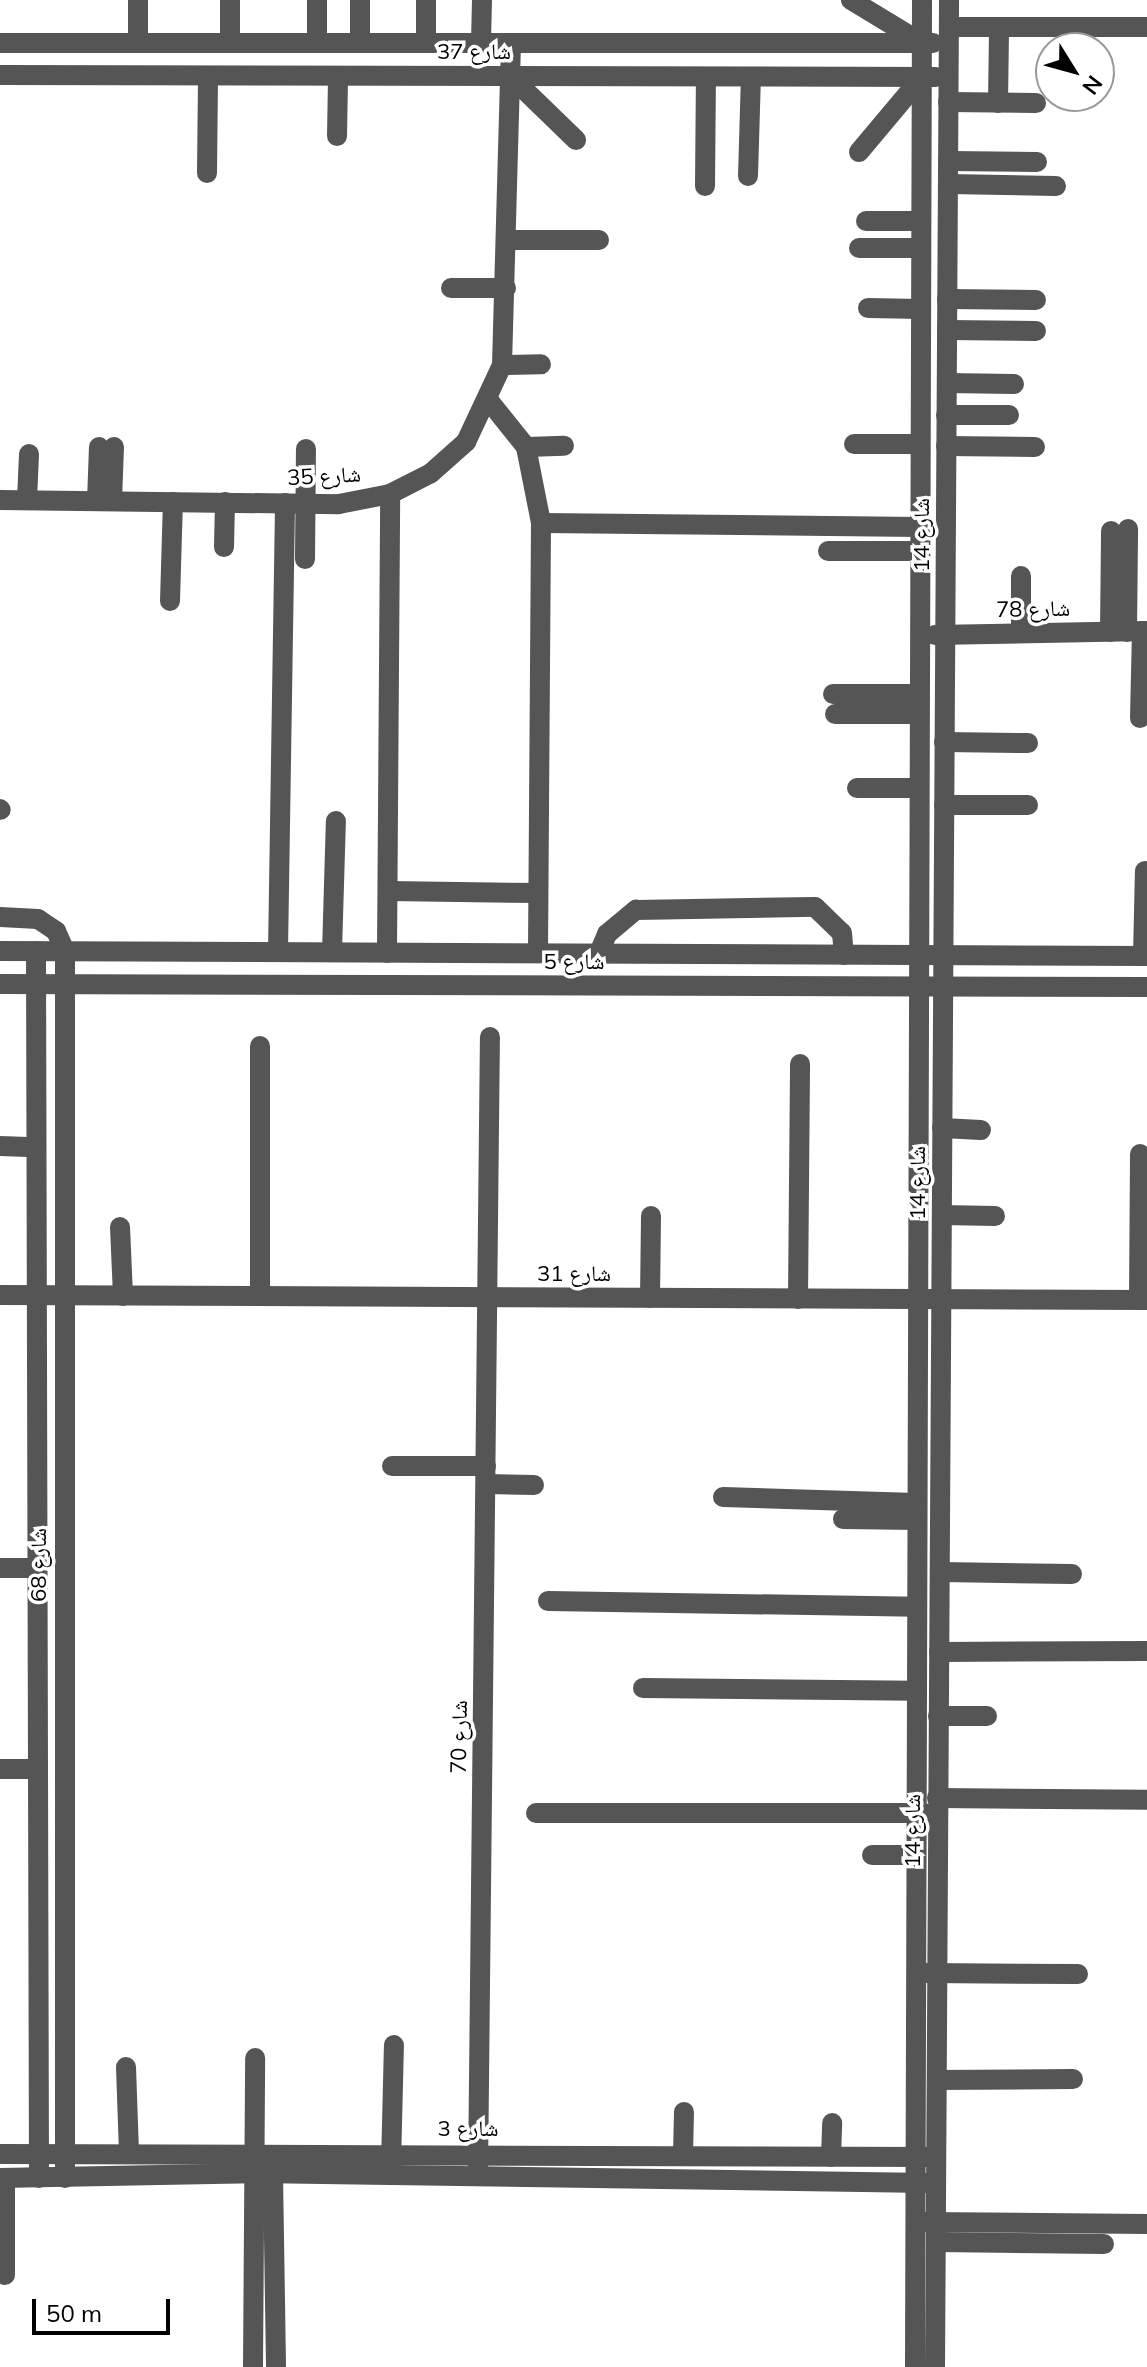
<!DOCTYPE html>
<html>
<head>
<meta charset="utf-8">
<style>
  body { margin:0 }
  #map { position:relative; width:1147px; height:2367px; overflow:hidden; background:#fff; font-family:Mulish,"Noto Naskh Arabic",sans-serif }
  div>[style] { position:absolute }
  .minor>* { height:20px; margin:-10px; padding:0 10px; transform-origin:10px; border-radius:10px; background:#555 }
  span { translate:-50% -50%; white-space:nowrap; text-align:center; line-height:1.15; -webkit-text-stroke:7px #fff; paint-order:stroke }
  .street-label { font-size:22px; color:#000 }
  .north { position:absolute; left:1035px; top:32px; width:80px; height:80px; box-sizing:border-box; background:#fff; border:2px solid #999; border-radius:50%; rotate:127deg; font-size:22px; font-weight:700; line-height:32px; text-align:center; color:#000 }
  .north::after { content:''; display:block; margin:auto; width:28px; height:36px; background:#000; clip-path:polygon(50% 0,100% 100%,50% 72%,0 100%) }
  .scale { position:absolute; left:32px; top:2299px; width:138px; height:36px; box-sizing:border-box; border:4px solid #000; border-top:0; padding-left:10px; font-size:24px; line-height:28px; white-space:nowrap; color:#000; -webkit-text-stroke:6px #fff; paint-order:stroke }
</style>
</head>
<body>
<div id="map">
  <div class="minor">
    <div style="left:851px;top:0;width:83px;rotate:31.2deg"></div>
    <div style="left:949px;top:27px;width:198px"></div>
    <div style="left:0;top:43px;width:933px"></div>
    <div style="left:138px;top:43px;width:43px;rotate:-90deg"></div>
    <div style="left:230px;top:43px;width:43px;rotate:-90deg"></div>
    <div style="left:317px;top:43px;width:43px;rotate:-90deg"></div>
    <div style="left:360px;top:43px;width:43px;rotate:-90deg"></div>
    <div style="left:426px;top:43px;width:43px;rotate:-90deg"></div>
    <div style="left:481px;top:43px;width:43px;rotate:-88.7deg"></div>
    <div style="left:0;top:75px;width:936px;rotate:0.12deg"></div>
    <div style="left:510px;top:76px;width:92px;rotate:44.1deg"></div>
    <div style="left:948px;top:102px;width:88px;rotate:0.7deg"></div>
    <div style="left:998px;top:103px;width:76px;rotate:-89.2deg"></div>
    <div style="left:337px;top:136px;width:60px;rotate:-89deg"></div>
    <div style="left:859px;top:152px;width:98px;rotate:-50deg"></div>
    <div style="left:948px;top:161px;width:89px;rotate:0.6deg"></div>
    <div style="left:207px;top:173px;width:97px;rotate:-89.4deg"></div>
    <div style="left:748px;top:176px;width:99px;rotate:-88.3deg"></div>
    <div style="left:948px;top:184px;width:108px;rotate:1.1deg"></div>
    <div style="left:705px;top:186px;width:109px;rotate:-89.5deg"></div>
    <div style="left:866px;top:221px;width:55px"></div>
    <div style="left:507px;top:240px;width:92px"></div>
    <div style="left:859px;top:248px;width:62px"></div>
    <div style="left:451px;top:288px;width:55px"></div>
    <div style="left:947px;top:299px;width:89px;rotate:0.6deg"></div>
    <div style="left:868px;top:308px;width:53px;rotate:1.1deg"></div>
    <div style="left:947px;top:330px;width:89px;rotate:0.6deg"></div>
    <div style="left:502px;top:365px;width:39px;rotate:-1deg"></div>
    <div style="left:947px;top:383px;width:67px;rotate:0.9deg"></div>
    <div style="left:490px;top:402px;width:58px;rotate:51.3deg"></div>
    <div style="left:526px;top:447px;width:77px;rotate:78.8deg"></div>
    <div style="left:541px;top:523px;width:379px;rotate:0.6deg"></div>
    <div style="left:946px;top:415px;width:63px"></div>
    <div style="left:854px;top:444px;width:66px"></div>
    <div style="left:946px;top:446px;width:89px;rotate:0.6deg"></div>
    <div style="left:526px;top:447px;width:38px;rotate:-2deg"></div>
    <div style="left:0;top:500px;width:339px;rotate:0.7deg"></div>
    <div style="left:339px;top:504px;width:52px;rotate:-11.1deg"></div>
    <div style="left:390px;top:494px;width:46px;rotate:-27.1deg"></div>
    <div style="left:431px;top:473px;width:47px;rotate:-41.5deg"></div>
    <div style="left:466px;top:442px;width:85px;rotate:-64.9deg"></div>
    <div style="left:502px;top:365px;width:322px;rotate:-88.4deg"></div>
    <div style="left:27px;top:500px;width:46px;rotate:-87.5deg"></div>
    <div style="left:97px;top:501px;width:54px;rotate:-87.9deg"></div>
    <div style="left:112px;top:501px;width:54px;rotate:-87.9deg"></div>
    <div style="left:224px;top:547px;width:45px;rotate:-88.7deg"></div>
    <div style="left:828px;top:551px;width:92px"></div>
    <div style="left:305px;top:559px;width:110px;rotate:-89.5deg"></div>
    <div style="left:170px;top:601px;width:99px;rotate:-88.3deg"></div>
    <div style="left:1110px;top:632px;width:101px;rotate:-89.4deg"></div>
    <div style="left:1127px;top:632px;width:103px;rotate:-89.4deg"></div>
    <div style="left:1021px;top:633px;width:57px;rotate:-90deg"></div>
    <div style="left:935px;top:635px;width:212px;rotate:-1.1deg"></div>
    <div style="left:833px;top:694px;width:86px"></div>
    <div style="left:835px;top:714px;width:84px"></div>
    <div style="left:1140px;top:718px;width:87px;rotate:-88.7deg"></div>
    <div style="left:944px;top:742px;width:84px;rotate:0.7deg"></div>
    <div style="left:857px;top:788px;width:61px"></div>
    <div style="left:944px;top:805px;width:84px"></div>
    <div style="left:0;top:809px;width:1px;rotate:45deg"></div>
    <div style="left:388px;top:891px;width:150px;rotate:0.8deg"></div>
    <div style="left:0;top:917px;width:38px;rotate:3deg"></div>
    <div style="left:38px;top:919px;width:22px;rotate:34deg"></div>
    <div style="left:56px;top:931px;width:22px;rotate:66deg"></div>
    <div style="left:65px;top:951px;width:1227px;rotate:90deg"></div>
    <div style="left:0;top:951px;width:1147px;rotate:0.25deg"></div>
    <div style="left:36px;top:951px;width:1227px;rotate:89.86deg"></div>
    <div style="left:278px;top:952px;width:449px;rotate:-89.1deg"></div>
    <div style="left:332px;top:952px;width:131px;rotate:-88.3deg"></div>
    <div style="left:387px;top:953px;width:459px;rotate:-89.6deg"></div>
    <div style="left:538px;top:953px;width:430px;rotate:-89.6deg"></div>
    <div style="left:599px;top:953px;width:21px;rotate:-67deg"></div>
    <div style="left:607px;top:934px;width:38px;rotate:-40deg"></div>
    <div style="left:636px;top:910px;width:179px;rotate:-1deg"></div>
    <div style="left:815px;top:907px;width:37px;rotate:44deg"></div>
    <div style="left:842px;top:933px;width:22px;rotate:85deg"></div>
    <div style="left:1143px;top:956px;width:85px;rotate:-88.7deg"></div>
    <div style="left:0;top:984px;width:1147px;rotate:0.15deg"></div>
    <div style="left:260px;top:1046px;width:250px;rotate:90deg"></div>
    <div style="left:942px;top:1128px;width:39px;rotate:3deg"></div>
    <div style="left:0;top:1146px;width:35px;rotate:2deg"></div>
    <div style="left:942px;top:1215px;width:53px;rotate:1.1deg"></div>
    <div style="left:120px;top:1227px;width:69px;rotate:87.5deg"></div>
    <div style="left:0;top:1295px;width:1147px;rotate:0.25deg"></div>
    <div style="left:650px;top:1298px;width:82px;rotate:-89.3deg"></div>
    <div style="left:798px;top:1299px;width:235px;rotate:-89.5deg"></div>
    <div style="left:1139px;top:1300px;width:146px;rotate:-89.6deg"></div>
    <div style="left:392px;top:1466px;width:94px"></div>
    <div style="left:486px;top:1484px;width:48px;rotate:1.2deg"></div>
    <div style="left:723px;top:1497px;width:193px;rotate:1.8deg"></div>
    <div style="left:843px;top:1519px;width:73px;rotate:0.8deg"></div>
    <div style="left:0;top:1568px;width:35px"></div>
    <div style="left:941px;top:1572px;width:131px;rotate:0.9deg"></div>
    <div style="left:548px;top:1601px;width:368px;rotate:0.9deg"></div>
    <div style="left:939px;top:1652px;width:208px;rotate:-0.3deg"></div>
    <div style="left:643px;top:1688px;width:272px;rotate:0.6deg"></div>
    <div style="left:938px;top:1716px;width:49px"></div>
    <div style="left:0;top:1769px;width:36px"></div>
    <div style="left:937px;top:1798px;width:210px;rotate:0.5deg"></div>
    <div style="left:536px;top:1813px;width:388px"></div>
    <div style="left:872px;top:1855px;width:41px"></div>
    <div style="left:926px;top:1973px;width:152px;rotate:0.4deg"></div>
    <div style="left:126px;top:2067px;width:87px;rotate:88deg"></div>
    <div style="left:937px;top:2080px;width:136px;rotate:-0.4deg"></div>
    <div style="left:0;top:2154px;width:928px;rotate:0.19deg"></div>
    <div style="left:683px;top:2155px;width:43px;rotate:-88.7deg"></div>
    <div style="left:831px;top:2157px;width:34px;rotate:-88deg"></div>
    <div style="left:391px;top:2165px;width:120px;rotate:-88.6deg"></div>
    <div style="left:273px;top:2174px;width:193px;rotate:89.1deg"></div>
    <div style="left:478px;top:2176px;width:1139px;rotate:-89.4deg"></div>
    <div style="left:0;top:2178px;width:253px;rotate:-1.1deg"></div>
    <div style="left:253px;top:2173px;width:675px;rotate:0.85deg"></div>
    <div style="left:5px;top:2178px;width:97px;rotate:90deg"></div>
    <div style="left:923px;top:2222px;width:224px;rotate:0.5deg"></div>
    <div style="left:937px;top:2242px;width:167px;rotate:0.7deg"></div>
    <div style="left:253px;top:2367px;width:309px;rotate:-89.6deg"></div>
    <div style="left:915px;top:2367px;width:2367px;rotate:-89.83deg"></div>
    <div style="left:935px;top:2367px;width:2367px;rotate:-89.66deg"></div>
  </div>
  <div class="street-label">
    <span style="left:474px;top:52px">شارع 37</span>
    <span style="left:324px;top:476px;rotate:-3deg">شارع 35</span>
    <span style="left:922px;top:535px;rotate:-90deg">شارع 14</span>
    <span style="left:1033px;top:609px;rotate:-1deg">شارع 78</span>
    <span style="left:574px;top:962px">شارع 5</span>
    <span style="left:918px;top:1183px;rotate:-90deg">شارع 14</span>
    <span style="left:574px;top:1274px">شارع 31</span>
    <span style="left:39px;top:1565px;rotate:-90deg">شارع 68</span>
    <span style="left:459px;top:1737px;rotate:-89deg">شارع 70</span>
    <span style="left:913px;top:1831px;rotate:-90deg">شارع 14</span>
    <span style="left:468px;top:2129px">شارع 3</span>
  </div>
  <div class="north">N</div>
  <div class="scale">50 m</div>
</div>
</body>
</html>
